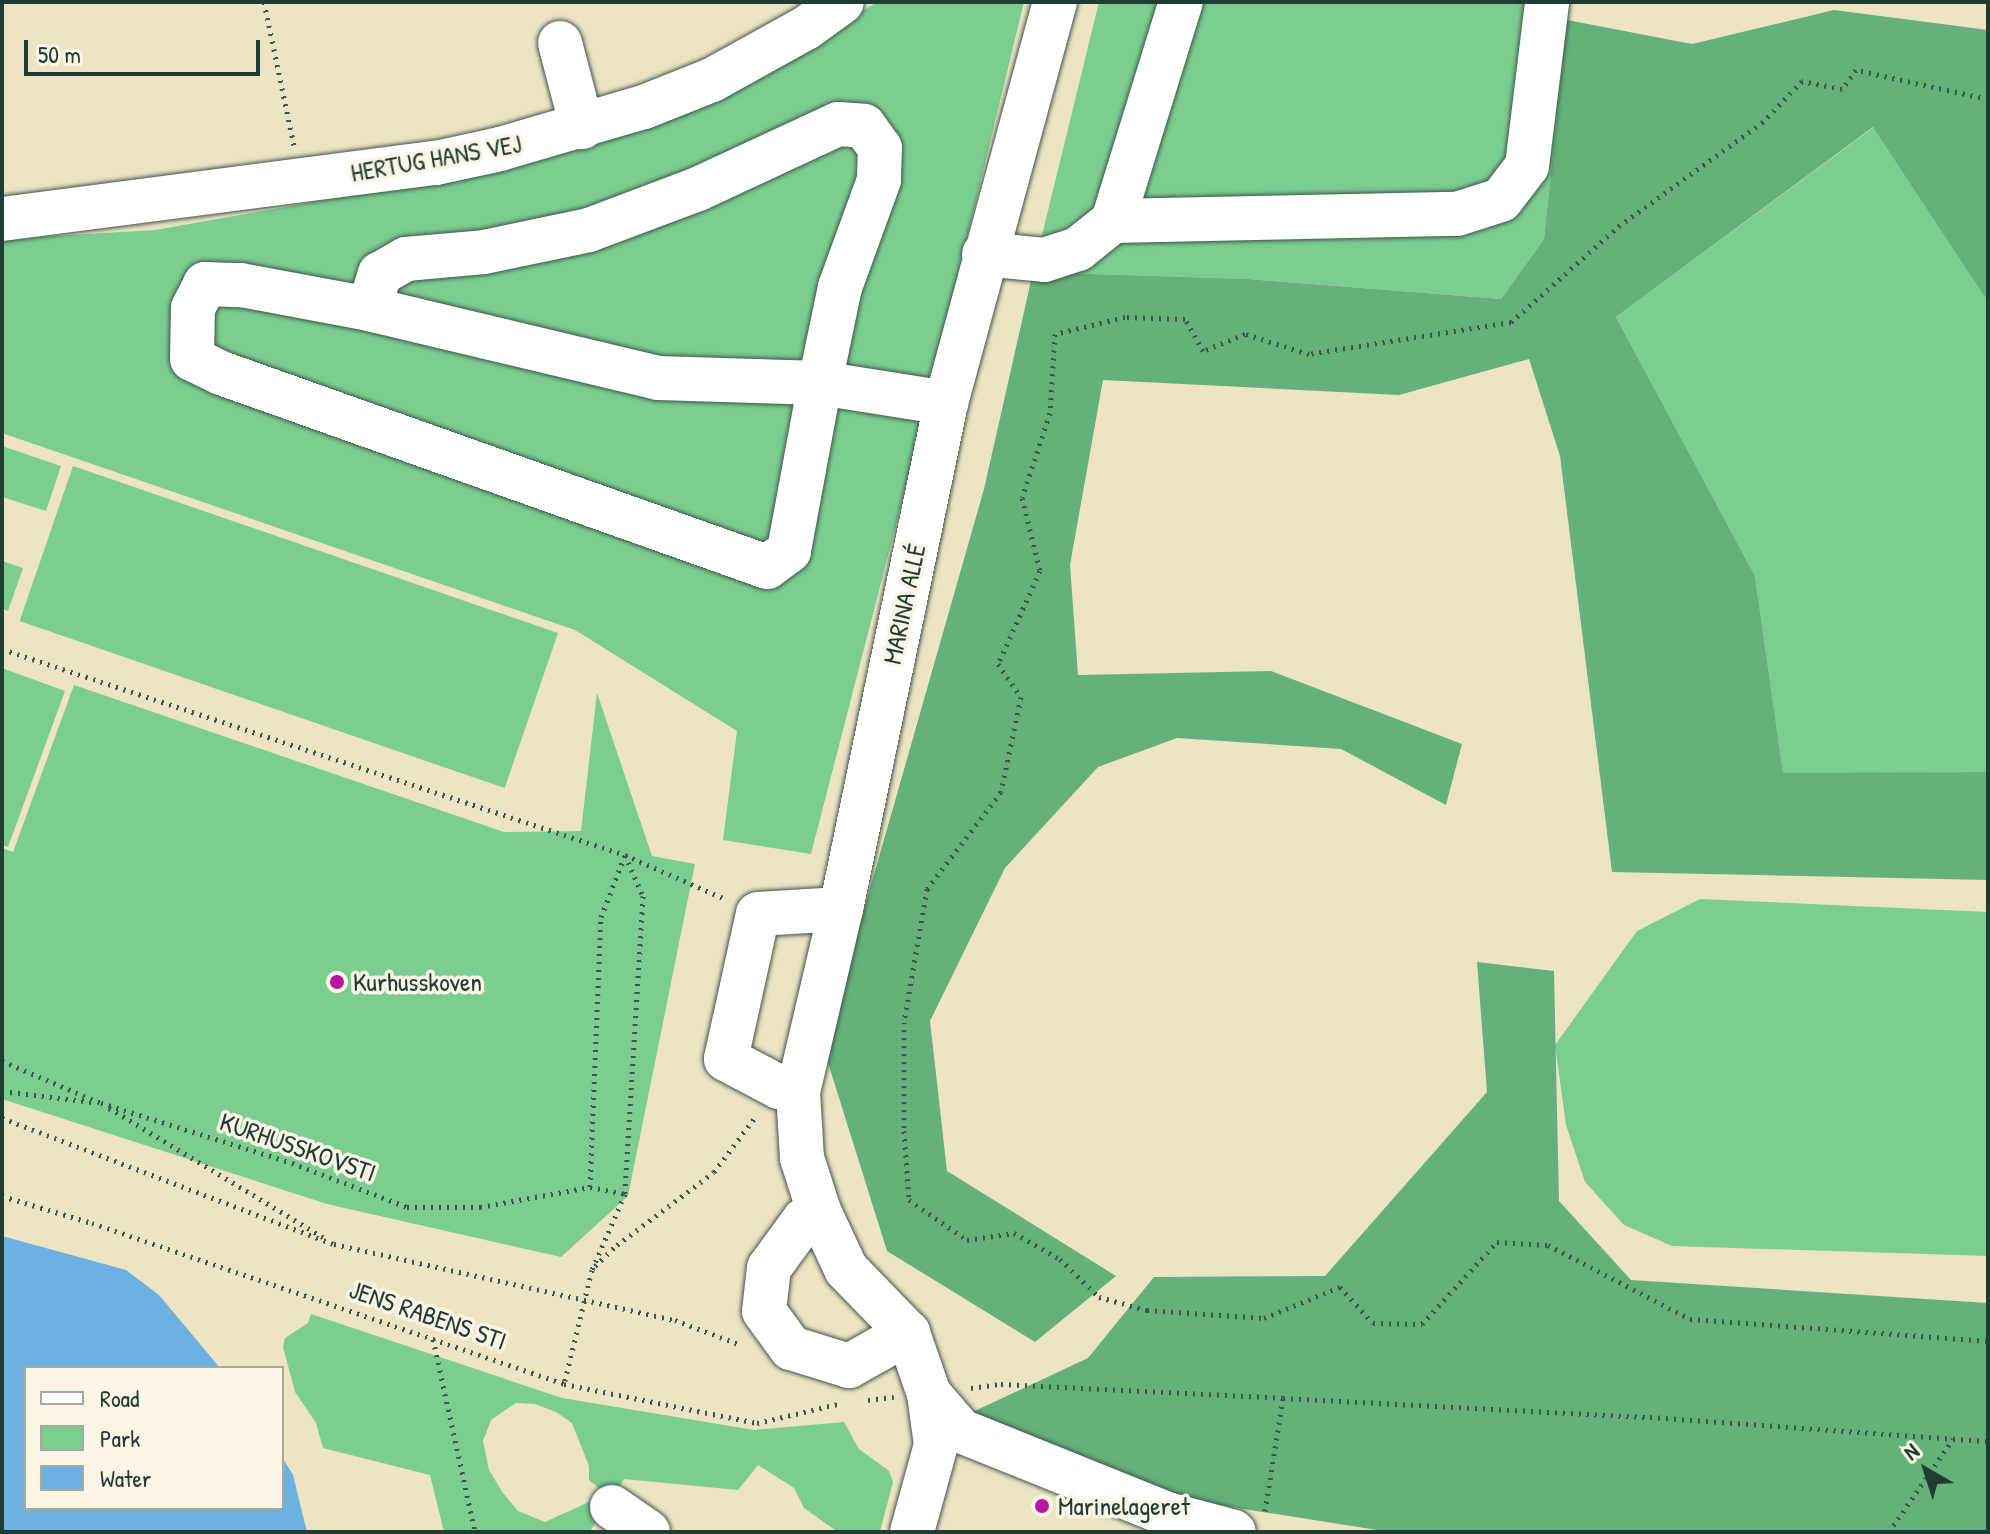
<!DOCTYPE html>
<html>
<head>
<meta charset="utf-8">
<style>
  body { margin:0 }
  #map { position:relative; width:1990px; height:1534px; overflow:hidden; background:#ede4c4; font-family:"Patrick Hand",sans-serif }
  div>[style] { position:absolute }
  .green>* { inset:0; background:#7cce90; transform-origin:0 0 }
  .forest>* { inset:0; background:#65b17a }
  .water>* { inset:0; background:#6cb1e2 }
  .path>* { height:5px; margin-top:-2.5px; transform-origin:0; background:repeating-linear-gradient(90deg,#3e564a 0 2px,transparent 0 8px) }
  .roads { filter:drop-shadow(0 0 2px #3e564a) drop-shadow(0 0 2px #3e564a) }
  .minor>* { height:44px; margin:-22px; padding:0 22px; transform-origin:22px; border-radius:22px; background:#fff }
  .dots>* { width:22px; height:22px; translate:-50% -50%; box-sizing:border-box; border:4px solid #fcf5e5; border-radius:50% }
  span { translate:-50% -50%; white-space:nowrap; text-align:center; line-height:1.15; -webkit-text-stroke:7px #fcf5e5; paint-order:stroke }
  .street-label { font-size:26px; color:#1f3d34 }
  .poi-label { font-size:26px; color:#1f3d34 }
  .left { translate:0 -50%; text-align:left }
  .frame { position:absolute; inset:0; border:4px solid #1f3d34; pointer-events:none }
  .legend { position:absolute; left:24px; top:1366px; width:260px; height:144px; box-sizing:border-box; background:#fcf5e5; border:2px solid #a4ab9e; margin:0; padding:10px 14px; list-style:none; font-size:24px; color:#1f3d34 }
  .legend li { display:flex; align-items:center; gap:16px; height:40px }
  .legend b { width:40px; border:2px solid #a4ab9e }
  .north { position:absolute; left:1886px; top:1430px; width:80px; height:80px; -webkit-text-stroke:6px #fcf5e5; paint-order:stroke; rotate:321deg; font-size:22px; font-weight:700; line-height:32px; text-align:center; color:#1f3d34 }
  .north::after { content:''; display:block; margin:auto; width:28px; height:36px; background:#1f3d34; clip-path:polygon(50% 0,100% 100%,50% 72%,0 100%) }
  .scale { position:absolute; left:24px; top:40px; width:236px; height:36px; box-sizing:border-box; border:4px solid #1f3d34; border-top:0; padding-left:10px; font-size:24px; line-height:28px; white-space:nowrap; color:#1f3d34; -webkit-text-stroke:6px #fcf5e5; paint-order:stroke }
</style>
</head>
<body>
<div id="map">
  <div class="green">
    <div style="clip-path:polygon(878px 2px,1024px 2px,922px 424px,811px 854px,723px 840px,737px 731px,575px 630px,2px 433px,2px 239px,155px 230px,399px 187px,653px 124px)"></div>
    <div style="clip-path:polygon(1099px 2px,1569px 2px,1544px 239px,1501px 299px,1248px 279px,1033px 272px)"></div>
    <div style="clip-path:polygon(1874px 127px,1988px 302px,1988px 772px,1783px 774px,1755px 576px,1616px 317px)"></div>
    <div style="clip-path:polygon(2px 446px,61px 466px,46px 511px,2px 497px)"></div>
    <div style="left:73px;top:466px;width:513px;height:164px;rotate:19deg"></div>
    <div style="clip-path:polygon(2px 561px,23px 568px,8px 611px,2px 609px)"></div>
    <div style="clip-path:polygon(2px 668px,65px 691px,8px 847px,2px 845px)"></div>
    <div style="clip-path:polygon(74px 685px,504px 832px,581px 831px,597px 693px,652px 856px,695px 864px,628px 1196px,561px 1257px,327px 1204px,2px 1099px,2px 848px,13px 852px)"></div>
    <div style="clip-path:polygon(1700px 899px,1988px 912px,1988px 1256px,1672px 1246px,1624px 1225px,1585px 1182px,1566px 1125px,1555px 1045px,1637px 931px)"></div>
    <div style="clip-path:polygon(311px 1314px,562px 1398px,754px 1430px,844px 1422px,859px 1449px,889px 1471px,893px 1482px,880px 1532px,838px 1532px,804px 1508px,794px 1488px,758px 1465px,738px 1490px,624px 1479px,612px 1499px,589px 1480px,589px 1466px,572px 1423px,556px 1412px,535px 1404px,516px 1403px,491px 1420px,483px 1441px,489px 1470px,503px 1493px,518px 1511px,545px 1522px,589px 1502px,604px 1512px,589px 1532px,444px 1532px,430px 1475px,323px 1448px,316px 1423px,295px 1392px,283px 1347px,285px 1338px,308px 1323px)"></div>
  </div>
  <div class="forest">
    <div style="clip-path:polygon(1834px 10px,1988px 30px,1988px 302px,1873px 127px,1616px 317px,1755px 576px,1783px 773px,1988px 772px,1988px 880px,1612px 872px,1560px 456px,1529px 359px,1399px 395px,1103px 380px,1070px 565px,1078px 675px,1271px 671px,1462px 744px,1446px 805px,1341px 749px,1177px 738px,1098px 767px,1005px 868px,930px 1021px,947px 1171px,1116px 1276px,1035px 1342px,887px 1251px,824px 1050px,984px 489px,1033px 272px,1248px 279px,1501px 299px,1544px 239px,1567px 20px,1692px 44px)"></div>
    <div style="clip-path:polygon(1477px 962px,1554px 971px,1559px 1201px,1631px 1280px,1988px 1303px,1988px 1532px,1390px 1532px,1193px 1501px,964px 1416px,1088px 1358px,1154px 1277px,1325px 1276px,1487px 1092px)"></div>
  </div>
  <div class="water">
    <div style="clip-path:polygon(2px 1236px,126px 1270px,159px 1295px,220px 1368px,26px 1368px,26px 1508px,282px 1508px,282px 1457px,293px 1475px,307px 1532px,2px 1532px)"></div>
  </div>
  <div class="path">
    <div style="left:264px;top:2px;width:147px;rotate:78.2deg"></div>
    <div style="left:1988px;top:99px;width:135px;rotate:-167.6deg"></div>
    <div style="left:1856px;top:70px;width:24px;rotate:126deg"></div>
    <div style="left:1842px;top:89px;width:41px;rotate:-168.7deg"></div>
    <div style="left:1802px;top:81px;width:57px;rotate:133.6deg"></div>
    <div style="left:1763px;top:122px;width:176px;rotate:144.2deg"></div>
    <div style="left:1620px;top:225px;width:146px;rotate:138.3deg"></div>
    <div style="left:1511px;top:322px;width:205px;rotate:171deg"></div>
    <div style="left:1309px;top:354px;width:67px;rotate:-162.6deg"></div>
    <div style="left:1245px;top:334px;width:45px;rotate:158deg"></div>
    <div style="left:1203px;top:351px;width:37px;rotate:-119deg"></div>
    <div style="left:1185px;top:319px;width:60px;rotate:-178.1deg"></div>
    <div style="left:1125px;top:317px;width:72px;rotate:166.3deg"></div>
    <div style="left:1055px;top:334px;width:79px;rotate:93.6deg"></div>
    <div style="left:1050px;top:413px;width:89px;rotate:108.2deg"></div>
    <div style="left:1022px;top:498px;width:75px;rotate:76.1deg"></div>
    <div style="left:1040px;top:571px;width:102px;rotate:114.3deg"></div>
    <div style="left:998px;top:664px;width:40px;rotate:55.1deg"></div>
    <div style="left:1021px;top:697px;width:97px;rotate:101.9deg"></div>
    <div style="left:1001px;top:792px;width:122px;rotate:127.3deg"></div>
    <div style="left:927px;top:889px;width:135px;rotate:99.8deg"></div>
    <div style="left:904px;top:1022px;width:109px;rotate:90deg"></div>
    <div style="left:904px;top:1131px;width:69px;rotate:85.9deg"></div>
    <div style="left:909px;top:1200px;width:70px;rotate:34.6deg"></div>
    <div style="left:967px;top:1240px;width:48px;rotate:-8.5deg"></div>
    <div style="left:1014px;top:1233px;width:53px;rotate:29.5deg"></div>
    <div style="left:1060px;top:1259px;width:54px;rotate:44.3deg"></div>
    <div style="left:1099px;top:1297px;width:50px;rotate:15.2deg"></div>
    <div style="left:1147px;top:1310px;width:117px;rotate:3.9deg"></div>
    <div style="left:1264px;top:1318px;width:82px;rotate:-22.2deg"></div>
    <div style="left:1340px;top:1287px;width:49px;rotate:47.5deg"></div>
    <div style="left:1373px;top:1323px;width:49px;rotate:1.2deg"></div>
    <div style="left:1422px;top:1324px;width:111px;rotate:-47.6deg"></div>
    <div style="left:1497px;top:1242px;width:51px;rotate:3.4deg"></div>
    <div style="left:1548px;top:1245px;width:160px;rotate:27.5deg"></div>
    <div style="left:1690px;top:1319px;width:299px;rotate:4.2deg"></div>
    <div style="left:2px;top:649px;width:656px;rotate:18.3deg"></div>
    <div style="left:625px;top:855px;width:45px;rotate:66.3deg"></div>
    <div style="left:643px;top:896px;width:299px;rotate:93.5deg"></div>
    <div style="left:625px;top:1194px;width:83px;rotate:113.5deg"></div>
    <div style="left:592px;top:1270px;width:117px;rotate:103.8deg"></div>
    <div style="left:2px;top:1061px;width:108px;rotate:23deg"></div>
    <div style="left:101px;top:1103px;width:200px;rotate:17.4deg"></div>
    <div style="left:292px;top:1163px;width:123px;rotate:20.9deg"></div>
    <div style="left:407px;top:1207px;width:73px"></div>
    <div style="left:480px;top:1207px;width:112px;rotate:-10.3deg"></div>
    <div style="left:590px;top:1187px;width:36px;rotate:11deg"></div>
    <div style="left:2px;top:1091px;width:91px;rotate:7deg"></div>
    <div style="left:109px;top:1108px;width:250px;rotate:31.1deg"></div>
    <div style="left:2px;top:1118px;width:355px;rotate:20.8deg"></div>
    <div style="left:334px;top:1244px;width:349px;rotate:12.6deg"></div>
    <div style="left:675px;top:1320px;width:71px;rotate:20.7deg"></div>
    <div style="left:590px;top:1187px;width:270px;rotate:-87.7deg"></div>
    <div style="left:601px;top:917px;width:66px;rotate:-68.8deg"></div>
    <div style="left:625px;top:855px;width:109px;rotate:23.7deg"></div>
    <div style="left:2px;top:1196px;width:94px;rotate:16.7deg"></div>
    <div style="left:92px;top:1223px;width:499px;rotate:18.8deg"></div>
    <div style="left:564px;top:1384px;width:197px;rotate:11.4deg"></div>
    <div style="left:757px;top:1423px;width:87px;rotate:-13.2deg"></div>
    <div style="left:595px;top:1266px;width:30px;rotate:-44deg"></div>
    <div style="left:617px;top:1245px;width:121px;rotate:-37deg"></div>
    <div style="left:714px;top:1172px;width:70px;rotate:-53.1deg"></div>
    <div style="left:433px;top:1339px;width:198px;rotate:77.7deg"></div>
    <div style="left:971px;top:1388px;width:30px;rotate:-8deg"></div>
    <div style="left:1001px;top:1384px;width:282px;rotate:2.8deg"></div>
    <div style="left:1283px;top:1398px;width:367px;rotate:3deg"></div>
    <div style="left:1650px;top:1417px;width:339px;rotate:4.1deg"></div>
    <div style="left:868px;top:1400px;width:26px;rotate:-7deg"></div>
    <div style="left:1265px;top:1511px;width:114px;rotate:-80.9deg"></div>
    <div style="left:1889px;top:1532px;width:113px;rotate:-55.5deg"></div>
  </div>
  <div class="roads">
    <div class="minor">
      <div style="left:560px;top:43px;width:87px;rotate:75.3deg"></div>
      <div style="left:2px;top:219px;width:438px;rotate:-7.4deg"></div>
      <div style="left:436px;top:163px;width:66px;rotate:-12.3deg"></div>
      <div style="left:500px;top:149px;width:150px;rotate:-16.3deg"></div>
      <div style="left:644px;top:107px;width:73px;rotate:-21.7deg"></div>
      <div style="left:712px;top:80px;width:107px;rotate:-29deg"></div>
      <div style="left:806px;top:28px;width:44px;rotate:-35.8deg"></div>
      <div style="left:1113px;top:221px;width:344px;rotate:-1.2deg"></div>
      <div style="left:1457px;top:214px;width:46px;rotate:-17.7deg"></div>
      <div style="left:1501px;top:200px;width:43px;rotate:-52.6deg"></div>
      <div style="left:1527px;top:166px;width:165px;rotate:-83deg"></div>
      <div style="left:984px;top:254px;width:60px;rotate:5.7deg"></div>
      <div style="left:1044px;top:260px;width:36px;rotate:-18deg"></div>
      <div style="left:1078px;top:249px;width:45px;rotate:-38.7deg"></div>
      <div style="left:1113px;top:221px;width:229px;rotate:-72.8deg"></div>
      <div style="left:369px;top:309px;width:37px;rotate:-73deg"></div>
      <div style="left:380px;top:274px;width:30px;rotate:-30deg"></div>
      <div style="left:406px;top:259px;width:78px;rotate:-5.1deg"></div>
      <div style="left:484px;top:252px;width:107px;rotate:-11.8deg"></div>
      <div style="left:589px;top:230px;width:116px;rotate:-20.6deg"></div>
      <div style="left:698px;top:189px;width:154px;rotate:-24.9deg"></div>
      <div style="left:838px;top:124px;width:26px;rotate:4deg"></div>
      <div style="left:864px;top:126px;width:27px;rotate:54deg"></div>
      <div style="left:880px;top:148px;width:32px;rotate:92deg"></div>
      <div style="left:879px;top:180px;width:114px;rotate:110deg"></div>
      <div style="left:840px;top:287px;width:98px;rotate:101.8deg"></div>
      <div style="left:820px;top:383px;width:171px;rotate:100.5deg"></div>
      <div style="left:789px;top:551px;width:27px;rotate:144deg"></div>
      <div style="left:767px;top:567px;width:579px;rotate:-160.44deg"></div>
      <div style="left:221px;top:373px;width:32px;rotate:-154deg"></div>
      <div style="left:192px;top:359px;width:51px;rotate:-88.9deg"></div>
      <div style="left:193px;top:308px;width:27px;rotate:-63deg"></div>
      <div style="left:205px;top:284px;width:36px;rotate:2deg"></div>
      <div style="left:241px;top:285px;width:130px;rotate:10.6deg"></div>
      <div style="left:369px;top:309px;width:297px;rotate:13.4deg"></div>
      <div style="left:658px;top:378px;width:162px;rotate:1.8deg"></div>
      <div style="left:820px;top:383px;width:128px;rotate:9deg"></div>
      <div style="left:798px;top:1092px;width:20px;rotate:-165deg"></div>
      <div style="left:779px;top:1087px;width:60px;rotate:-152.2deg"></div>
      <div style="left:726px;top:1059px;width:148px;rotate:-77.6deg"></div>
      <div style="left:758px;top:914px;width:83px;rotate:-3.4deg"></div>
      <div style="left:819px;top:1211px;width:17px;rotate:149deg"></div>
      <div style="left:804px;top:1220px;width:59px;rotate:126.1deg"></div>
      <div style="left:769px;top:1268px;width:43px;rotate:96.6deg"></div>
      <div style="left:764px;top:1311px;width:46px;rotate:53.9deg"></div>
      <div style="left:791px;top:1348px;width:61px;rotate:17.2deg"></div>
      <div style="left:849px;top:1366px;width:68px;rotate:-29.2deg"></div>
      <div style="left:929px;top:1394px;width:49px;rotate:49.1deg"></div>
      <div style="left:961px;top:1431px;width:222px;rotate:21.9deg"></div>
      <div style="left:1167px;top:1514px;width:69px;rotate:15deg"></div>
      <div style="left:612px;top:1507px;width:44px;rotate:34.8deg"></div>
      <div style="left:912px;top:1532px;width:90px;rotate:-74.6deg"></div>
      <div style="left:936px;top:1445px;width:51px;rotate:-97.8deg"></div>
      <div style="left:929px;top:1394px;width:65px;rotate:-109deg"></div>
      <div style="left:908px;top:1333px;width:89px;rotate:-134.1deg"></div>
      <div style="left:846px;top:1269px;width:64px;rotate:-115deg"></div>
      <div style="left:819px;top:1211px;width:56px;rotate:-107.8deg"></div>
      <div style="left:802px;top:1158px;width:66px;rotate:-93.5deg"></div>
      <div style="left:798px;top:1092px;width:188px;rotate:-76.8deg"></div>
      <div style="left:841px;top:909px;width:517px;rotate:-78.28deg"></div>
      <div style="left:946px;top:403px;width:416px;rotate:-74.8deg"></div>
    </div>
  </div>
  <div class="dots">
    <div style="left:337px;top:982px;background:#b5179e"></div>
    <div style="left:1042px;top:1506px;background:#b5179e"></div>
  </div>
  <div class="street-label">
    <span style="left:436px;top:158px;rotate:-10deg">HERTUG HANS VEJ</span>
    <span style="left:904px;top:604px;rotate:-78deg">MARINA ALLÉ</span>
    <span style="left:298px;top:1147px;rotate:19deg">KURHUSSKOVSTI</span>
    <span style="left:428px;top:1315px;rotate:19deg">JENS RABENS STI</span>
  </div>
  <div class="poi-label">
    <span class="left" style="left:353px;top:982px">Kurhusskoven</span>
    <span class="left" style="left:1058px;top:1506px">Marinelageret</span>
  </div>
  <div class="frame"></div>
  <ul class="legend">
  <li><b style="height:10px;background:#fff"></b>Road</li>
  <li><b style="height:22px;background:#7cce90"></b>Park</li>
  <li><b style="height:22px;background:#6cb1e2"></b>Water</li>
  </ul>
  <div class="north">N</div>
  <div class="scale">50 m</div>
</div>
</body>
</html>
